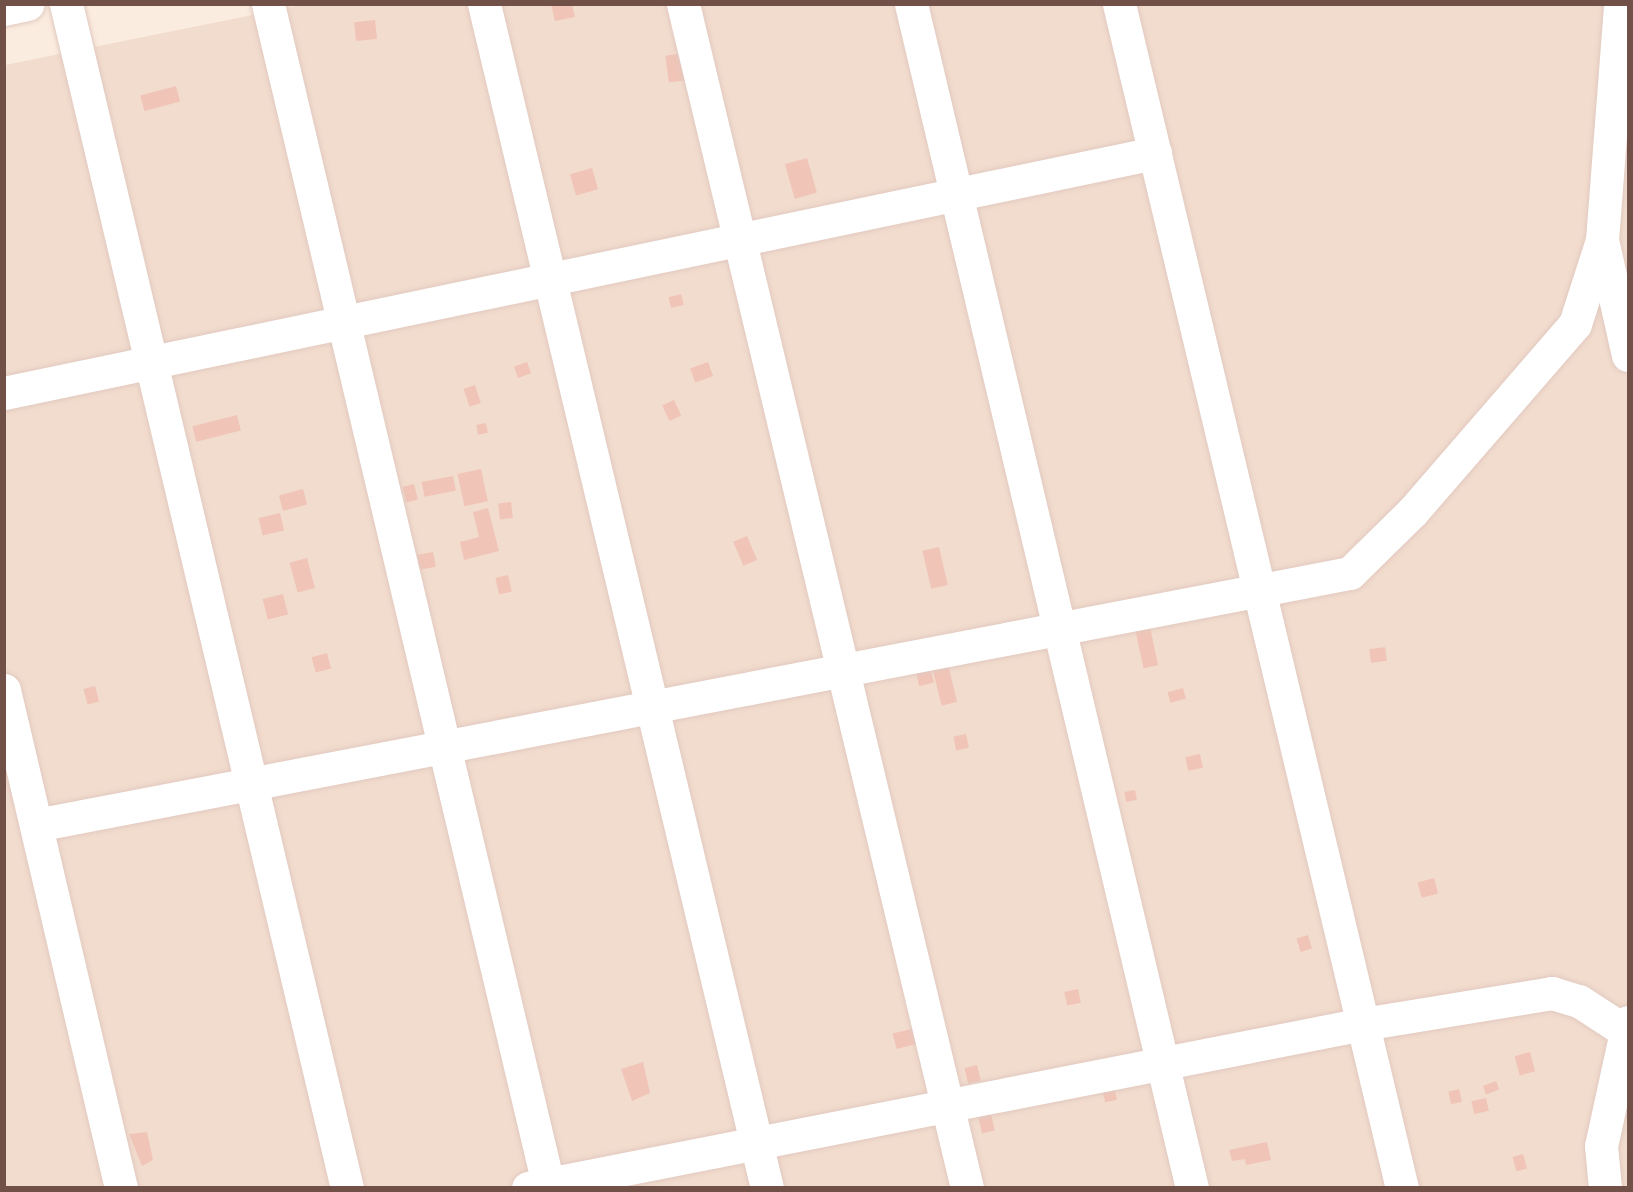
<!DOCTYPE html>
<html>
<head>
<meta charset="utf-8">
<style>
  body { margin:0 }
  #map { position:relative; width:1633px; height:1192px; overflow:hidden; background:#fbece0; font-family:"Open Sans",sans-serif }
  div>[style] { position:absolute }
  .residential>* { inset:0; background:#f2dcce }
  .building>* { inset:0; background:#f0c5b8; transform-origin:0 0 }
  .roads { filter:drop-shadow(0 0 2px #e1c9bf) drop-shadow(0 0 2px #e1c9bf) }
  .minor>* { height:33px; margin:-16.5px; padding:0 16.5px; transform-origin:16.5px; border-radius:16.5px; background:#fff }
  span { translate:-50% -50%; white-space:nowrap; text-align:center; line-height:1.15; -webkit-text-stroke:6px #fff1e5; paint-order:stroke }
  .frame { position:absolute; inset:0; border:6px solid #715048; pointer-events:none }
</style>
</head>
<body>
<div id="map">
  <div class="residential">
    <div style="clip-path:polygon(306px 4px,1628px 5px,1628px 1187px,5px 1188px,5px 65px)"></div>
  </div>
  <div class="building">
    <div style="clip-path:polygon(551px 4px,572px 4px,575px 17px,555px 21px)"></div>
    <div style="left:375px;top:20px;width:19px;height:21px;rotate:84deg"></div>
    <div style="left:685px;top:53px;width:27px;height:20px;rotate:82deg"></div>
    <div style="left:176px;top:86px;width:16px;height:37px;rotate:75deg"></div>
    <div style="left:807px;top:158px;width:36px;height:23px;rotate:74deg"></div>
    <div style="left:592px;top:168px;width:22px;height:23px;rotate:74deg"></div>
    <div style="left:681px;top:294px;width:11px;height:13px;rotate:75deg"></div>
    <div style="left:527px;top:362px;width:12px;height:14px;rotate:70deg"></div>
    <div style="left:708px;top:362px;width:15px;height:19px;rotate:70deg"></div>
    <div style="left:475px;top:385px;width:19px;height:12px;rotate:72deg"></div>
    <div style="left:674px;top:400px;width:17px;height:13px;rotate:65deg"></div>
    <div style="left:237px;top:415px;width:16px;height:46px;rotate:76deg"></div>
    <div style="left:486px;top:423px;width:10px;height:10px;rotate:79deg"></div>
    <div style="left:481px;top:469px;width:33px;height:24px;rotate:78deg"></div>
    <div style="left:453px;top:476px;width:15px;height:32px;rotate:79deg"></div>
    <div style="left:414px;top:484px;width:16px;height:12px;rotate:76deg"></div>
    <div style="left:303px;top:489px;width:16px;height:25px;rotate:75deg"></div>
    <div style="left:511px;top:502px;width:16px;height:13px;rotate:83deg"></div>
    <div style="clip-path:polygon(488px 508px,499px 551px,464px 560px,460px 542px,479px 537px,473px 512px)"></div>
    <div style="left:280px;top:513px;width:18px;height:22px;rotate:77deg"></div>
    <div style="left:747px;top:536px;width:26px;height:15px;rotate:67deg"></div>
    <div style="left:939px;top:547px;width:39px;height:17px;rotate:77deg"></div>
    <div style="left:433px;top:552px;width:15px;height:16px;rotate:79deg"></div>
    <div style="left:307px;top:558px;width:31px;height:18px;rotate:75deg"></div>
    <div style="left:508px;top:575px;width:17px;height:13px;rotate:77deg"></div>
    <div style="left:283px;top:594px;width:21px;height:21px;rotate:76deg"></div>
    <div style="left:1150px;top:627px;width:39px;height:15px;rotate:78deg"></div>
    <div style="left:1385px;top:647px;width:14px;height:16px;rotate:82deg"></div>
    <div style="left:327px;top:653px;width:16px;height:16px;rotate:75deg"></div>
    <div style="left:948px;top:665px;width:38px;height:16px;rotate:76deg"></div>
    <div style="left:930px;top:667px;width:16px;height:15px;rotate:76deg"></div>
    <div style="left:95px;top:686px;width:16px;height:12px;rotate:75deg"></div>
    <div style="left:1183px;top:688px;width:11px;height:16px;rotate:75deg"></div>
    <div style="left:966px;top:734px;width:14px;height:13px;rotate:78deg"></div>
    <div style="left:1200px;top:754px;width:14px;height:15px;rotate:78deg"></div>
    <div style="left:1135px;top:790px;width:10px;height:11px;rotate:79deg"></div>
    <div style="left:1434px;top:878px;width:16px;height:17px;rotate:75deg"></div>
    <div style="left:1308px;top:935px;width:14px;height:12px;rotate:73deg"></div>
    <div style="left:1078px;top:989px;width:14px;height:14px;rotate:78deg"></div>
    <div style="left:915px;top:1028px;width:16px;height:23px;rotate:76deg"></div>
    <div style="left:1530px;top:1052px;width:20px;height:16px;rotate:75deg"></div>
    <div style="clip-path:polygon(643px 1062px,650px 1093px,632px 1101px,621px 1069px)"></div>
    <div style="left:977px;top:1065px;width:16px;height:13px;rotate:76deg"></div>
    <div style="left:1496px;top:1081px;width:9px;height:14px;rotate:69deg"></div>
    <div style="left:1114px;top:1087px;width:13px;height:12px;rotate:77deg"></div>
    <div style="left:1459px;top:1089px;width:13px;height:11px;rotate:77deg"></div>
    <div style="left:1486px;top:1098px;width:13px;height:15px;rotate:77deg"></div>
    <div style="left:991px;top:1114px;width:17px;height:13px;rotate:77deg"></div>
    <div style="clip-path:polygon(147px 1132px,153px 1160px,142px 1166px,129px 1134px)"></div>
    <div style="clip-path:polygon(1267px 1142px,1271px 1160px,1246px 1165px,1245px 1159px,1232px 1161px,1229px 1150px)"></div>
    <div style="left:1523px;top:1154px;width:15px;height:11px;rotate:74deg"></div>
  </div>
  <div class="roads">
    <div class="minor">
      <div style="left:66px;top:4px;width:1217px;rotate:76.65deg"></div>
      <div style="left:268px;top:4px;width:1217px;rotate:76.65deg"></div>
      <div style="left:484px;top:4px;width:1217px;rotate:76.56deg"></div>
      <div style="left:683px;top:4px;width:1218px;rotate:76.51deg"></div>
      <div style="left:911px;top:4px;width:1217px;rotate:76.65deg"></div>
      <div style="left:1119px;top:4px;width:1217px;rotate:76.56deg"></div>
      <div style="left:4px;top:9px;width:24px;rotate:-12deg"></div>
      <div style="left:1602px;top:240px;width:118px;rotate:77.3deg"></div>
      <div style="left:4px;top:393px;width:1176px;rotate:-11.78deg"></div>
      <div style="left:4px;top:690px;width:512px;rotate:76.78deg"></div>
      <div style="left:36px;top:825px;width:1338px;rotate:-10.86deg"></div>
      <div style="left:1350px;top:573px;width:88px;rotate:-44.5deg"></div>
      <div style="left:1413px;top:511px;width:247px;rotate:-49.1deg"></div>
      <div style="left:1575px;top:324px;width:88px;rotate:-72.2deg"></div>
      <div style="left:1602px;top:240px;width:237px;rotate:-85.6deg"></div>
      <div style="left:528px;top:1188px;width:851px;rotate:-11.11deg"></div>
      <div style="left:1363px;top:1024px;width:192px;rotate:-9.3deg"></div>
      <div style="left:1552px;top:993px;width:28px;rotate:17deg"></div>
      <div style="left:1579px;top:1001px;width:55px;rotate:33.1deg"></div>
      <div style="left:1605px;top:1188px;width:42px;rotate:-95.4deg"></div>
      <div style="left:1601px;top:1146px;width:127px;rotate:-77.7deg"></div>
    </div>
  </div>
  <div class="frame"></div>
</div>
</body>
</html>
